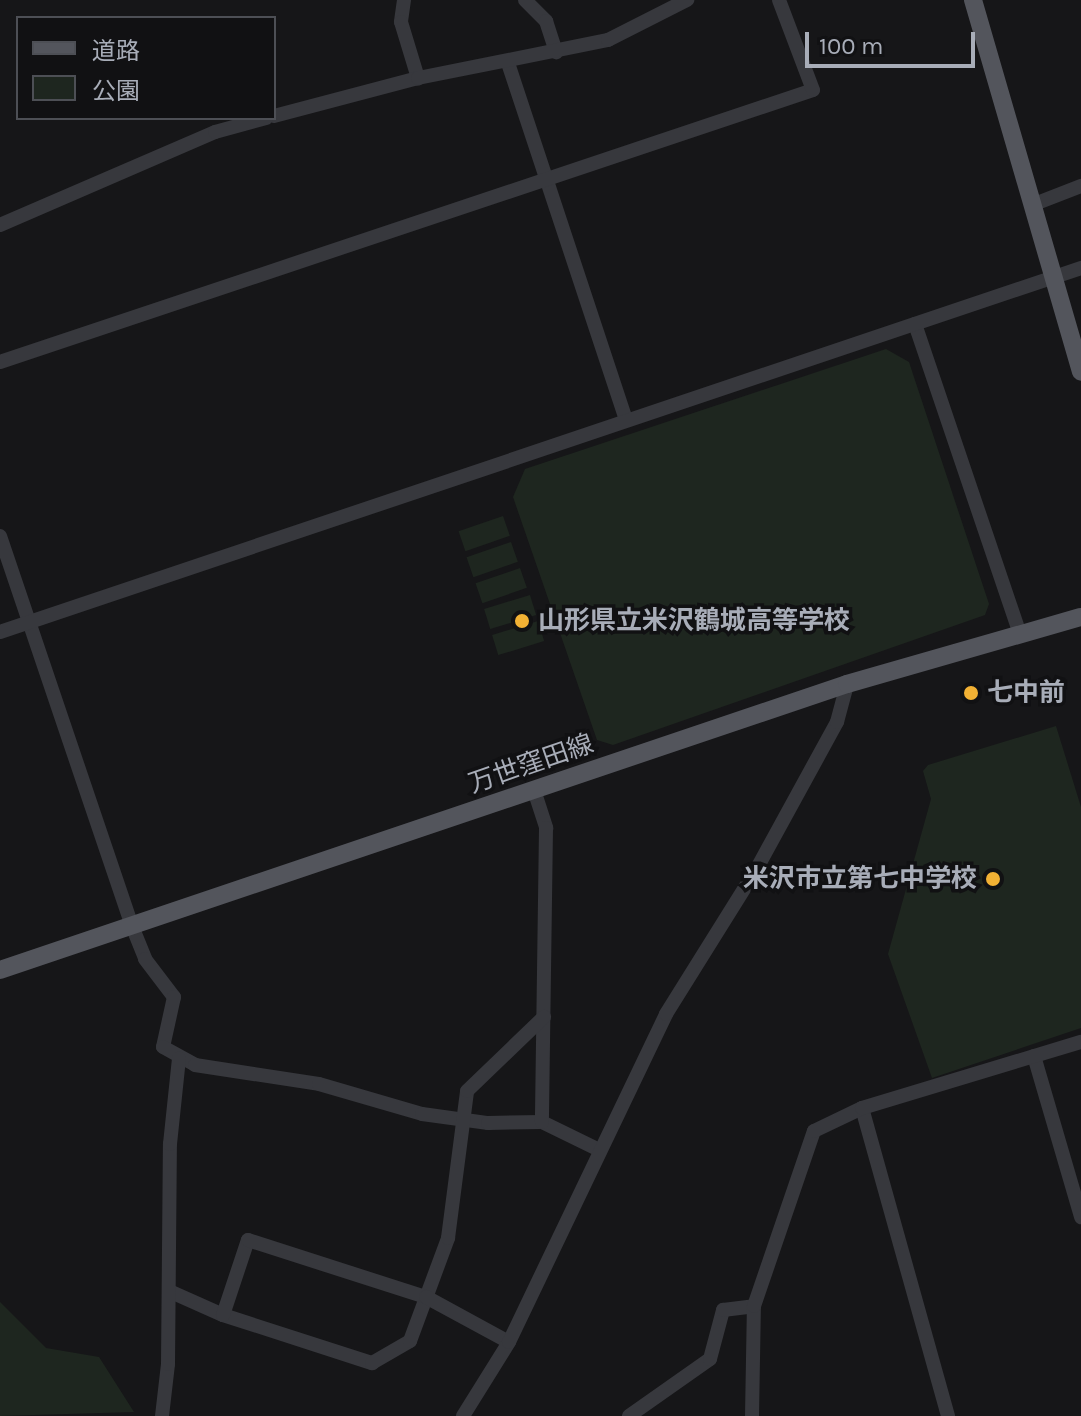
<!DOCTYPE html>
<html>
<head>
<meta charset="utf-8">
<style>
  body { margin:0 }
  #map { position:relative; width:1081px; height:1416px; overflow:hidden; background:#161618; font-family:Karla,"Noto Sans JP",sans-serif }
  div>[style] { position:absolute }
  .green>* { inset:0; background:#1e261f; transform-origin:0 0 }
  .minor>* { height:14px; margin:-7px; padding:0 7px; transform-origin:7px; border-radius:7px; background:#37383d }
  .major>* { height:18px; margin:-9px; padding:0 9px; transform-origin:9px; border-radius:9px; background:#53555c }
  .dots>* { width:22px; height:22px; translate:-50% -50%; box-sizing:border-box; border:4px solid #111113; border-radius:50% }
  span { translate:-50% -50%; white-space:nowrap; text-align:center; line-height:1.15; -webkit-text-stroke:7px #111113; paint-order:stroke }
  .poi-label { font-size:26px; color:#a8adb8; font-weight:700 }
  .left { translate:0 -50%; text-align:left }
  .right { translate:-100% -50%; text-align:right }
  .street-label { font-size:26px; color:#a8adb8 }
  .legend { position:absolute; left:16px; top:16px; width:260px; height:104px; box-sizing:border-box; background:#111113; border:2px solid #4d4f55; margin:0; padding:10px 14px; list-style:none; font-size:24px; color:#a8adb8 }
  .legend li { display:flex; align-items:center; gap:16px; height:40px }
  .legend b { width:40px; border:2px solid #4d4f55 }
  .scale { position:absolute; left:805px; top:32px; width:170px; height:36px; box-sizing:border-box; border:4px solid #a8adb8; border-top:0; padding-left:10px; font-size:24px; line-height:28px; white-space:nowrap; color:#a8adb8; -webkit-text-stroke:6px #111113; paint-order:stroke }
</style>
</head>
<body>
<div id="map">
  <div class="green">
    <div style="clip-path:polygon(886px 349px,909px 362px,989px 604px,985px 615px,613px 745px,597px 740px,513px 497px,525px 469px)"></div>
    <div style="left:503px;top:516px;width:21px;height:47px;rotate:71deg"></div>
    <div style="left:511px;top:542px;width:21px;height:47px;rotate:71deg"></div>
    <div style="left:520px;top:568px;width:21px;height:47px;rotate:71deg"></div>
    <div style="left:530px;top:595px;width:21px;height:48px;rotate:73deg"></div>
    <div style="left:538px;top:621px;width:21px;height:48px;rotate:73deg"></div>
    <div style="clip-path:polygon(1056px 726px,1081px 807px,1081px 1028px,932px 1078px,888px 954px,931px 799px,923px 771px,928px 765px)"></div>
    <div style="clip-path:polygon(0 1302px,46px 1348px,99px 1357px,134px 1412px,0 1416px)"></div>
  </div>
  <div class="minor">
    <div style="left:404px;top:0;width:22px;rotate:98deg"></div>
    <div style="left:401px;top:22px;width:59px;rotate:73.1deg"></div>
    <div style="left:525px;top:0;width:30px;rotate:45deg"></div>
    <div style="left:546px;top:21px;width:33px;rotate:72deg"></div>
    <div style="left:508px;top:63px;width:376px;rotate:71.7deg"></div>
    <div style="left:274px;top:116px;width:149px;rotate:-14.8deg"></div>
    <div style="left:418px;top:78px;width:194px;rotate:-11.3deg"></div>
    <div style="left:608px;top:40px;width:89px;rotate:-26.9deg"></div>
    <div style="left:1032px;top:205px;width:53px;rotate:-21.2deg"></div>
    <div style="left:0;top:225px;width:234px;rotate:-23.4deg"></div>
    <div style="left:215px;top:132px;width:53px;rotate:-15.4deg"></div>
    <div style="left:915px;top:324px;width:325px;rotate:71.3deg"></div>
    <div style="left:0;top:362px;width:857px;rotate:-18.5deg"></div>
    <div style="left:813px;top:90px;width:96px;rotate:-110.7deg"></div>
    <div style="left:0;top:536px;width:412px;rotate:71.3deg"></div>
    <div style="left:132px;top:926px;width:35px;rotate:68deg"></div>
    <div style="left:145px;top:959px;width:48px;rotate:52.7deg"></div>
    <div style="left:174px;top:997px;width:51px;rotate:102.4deg"></div>
    <div style="left:163px;top:1047px;width:37px;rotate:29deg"></div>
    <div style="left:195px;top:1065px;width:125px;rotate:8.7deg"></div>
    <div style="left:319px;top:1084px;width:107px;rotate:16.2deg"></div>
    <div style="left:422px;top:1114px;width:67px;rotate:7.8deg"></div>
    <div style="left:488px;top:1123px;width:54px;rotate:-1.1deg"></div>
    <div style="left:542px;top:1122px;width:61px;rotate:26.1deg"></div>
    <div style="left:0;top:632px;width:1141px;rotate:-18.61deg"></div>
    <div style="left:534px;top:790px;width:40px;rotate:72deg"></div>
    <div style="left:546px;top:828px;width:294px;rotate:90.8deg"></div>
    <div style="left:1034px;top:1056px;width:168px;rotate:73.7deg"></div>
    <div style="left:862px;top:1108px;width:320px;rotate:74.4deg"></div>
    <div style="left:169px;top:1291px;width:59px;rotate:24deg"></div>
    <div style="left:223px;top:1315px;width:157px;rotate:17.9deg"></div>
    <div style="left:372px;top:1363px;width:44px;rotate:-30.1deg"></div>
    <div style="left:410px;top:1341px;width:110px;rotate:-69.7deg"></div>
    <div style="left:448px;top:1238px;width:148px;rotate:-82.6deg"></div>
    <div style="left:467px;top:1091px;width:107px;rotate:-43.9deg"></div>
    <div style="left:223px;top:1315px;width:79px;rotate:-71.6deg"></div>
    <div style="left:248px;top:1240px;width:187px;rotate:17.8deg"></div>
    <div style="left:426px;top:1297px;width:94px;rotate:28.5deg"></div>
    <div style="left:162px;top:1416px;width:52px;rotate:-83.4deg"></div>
    <div style="left:168px;top:1364px;width:220px;rotate:-89.5deg"></div>
    <div style="left:170px;top:1144px;width:86px;rotate:-84deg"></div>
    <div style="left:463px;top:1416px;width:87px;rotate:-58.1deg"></div>
    <div style="left:509px;top:1342px;width:364px;rotate:-64.4deg"></div>
    <div style="left:666px;top:1014px;width:170px;rotate:-58deg"></div>
    <div style="left:756px;top:870px;width:169px;rotate:-61.3deg"></div>
    <div style="left:837px;top:722px;width:39px;rotate:-75deg"></div>
    <div style="left:629px;top:1416px;width:99px;rotate:-35.1deg"></div>
    <div style="left:710px;top:1359px;width:51px;rotate:-75.1deg"></div>
    <div style="left:723px;top:1310px;width:31px;rotate:-7deg"></div>
    <div style="left:752px;top:1416px;width:110px;rotate:-89deg"></div>
    <div style="left:754px;top:1306px;width:185px;rotate:-71.1deg"></div>
    <div style="left:814px;top:1131px;width:53px;rotate:-25.6deg"></div>
    <div style="left:862px;top:1108px;width:229px;rotate:-16.8deg"></div>
  </div>
  <div class="major">
    <div style="left:973px;top:0;width:387px;rotate:73.8deg"></div>
    <div style="left:0;top:970px;width:894px;rotate:-18.66deg"></div>
    <div style="left:847px;top:684px;width:243px;rotate:-16deg"></div>
  </div>
  <div class="dots">
    <div style="left:522px;top:621px;background:#f2b134"></div>
    <div style="left:971px;top:693px;background:#f2b134"></div>
    <div style="left:993px;top:879px;background:#f2b134"></div>
  </div>
  <div class="poi-label">
    <span class="left" style="left:538px;top:621px">山形県立米沢鶴城高等学校</span>
    <span class="left" style="left:987px;top:693px">七中前</span>
    <span class="right" style="left:977px;top:879px">米沢市立第七中学校</span>
  </div>
  <div class="street-label">
    <span style="left:531px;top:764px;rotate:-19deg">万世窪田線</span>
  </div>
  <ul class="legend">
  <li><b style="height:10px;background:#53555c"></b>道路</li>
  <li><b style="height:22px;background:#1e261f"></b>公園</li>
  </ul>
  <div class="scale">100 m</div>
</div>
</body>
</html>
